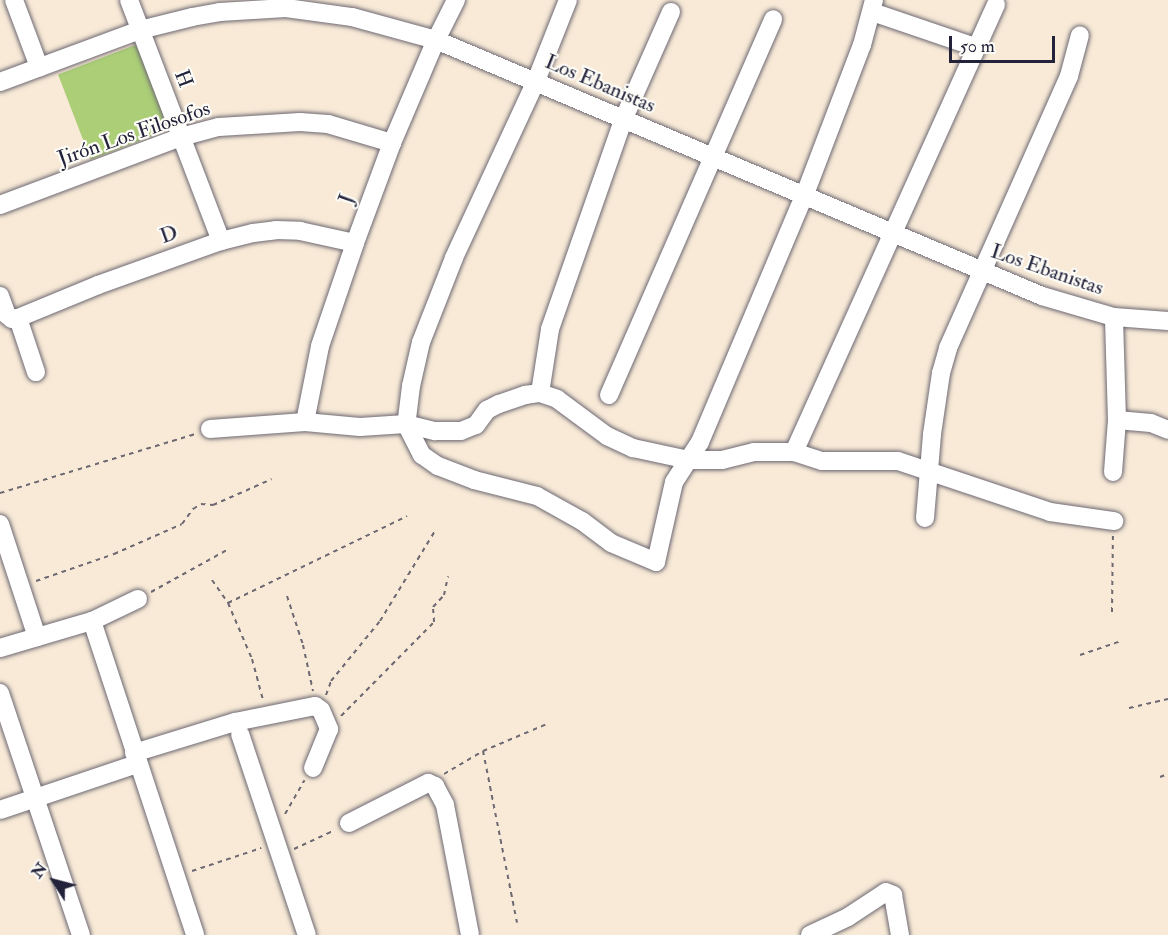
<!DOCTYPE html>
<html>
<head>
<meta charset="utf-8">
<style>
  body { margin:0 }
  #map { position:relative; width:1168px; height:935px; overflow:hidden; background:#f8ead7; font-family:"IM FELL Double Pica",serif }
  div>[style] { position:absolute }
  .green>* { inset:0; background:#abce77; transform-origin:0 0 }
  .path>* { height:2px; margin-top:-1px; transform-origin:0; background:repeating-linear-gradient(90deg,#6d6872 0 4.5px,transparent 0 9px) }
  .roads { filter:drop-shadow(0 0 2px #6d6872) drop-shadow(0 0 2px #6d6872) }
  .minor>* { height:18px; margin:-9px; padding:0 9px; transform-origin:9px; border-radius:9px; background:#fff }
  span { translate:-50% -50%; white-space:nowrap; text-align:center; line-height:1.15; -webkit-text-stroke:4.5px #fdfcf7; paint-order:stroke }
  .street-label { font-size:21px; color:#22223b }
  .north { position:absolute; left:24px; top:851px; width:60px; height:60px; -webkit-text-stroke:4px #fdfcf7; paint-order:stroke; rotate:306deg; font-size:16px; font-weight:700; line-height:24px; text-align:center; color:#22223b }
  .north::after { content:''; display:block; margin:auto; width:21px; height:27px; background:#22223b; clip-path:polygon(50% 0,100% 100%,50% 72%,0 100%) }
  .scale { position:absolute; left:949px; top:36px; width:106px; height:27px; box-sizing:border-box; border:3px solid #22223b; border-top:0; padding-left:8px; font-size:18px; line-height:21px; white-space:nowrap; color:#22223b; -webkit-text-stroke:4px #fdfcf7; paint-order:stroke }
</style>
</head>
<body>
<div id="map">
  <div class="green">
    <div style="left:143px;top:42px;width:91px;height:91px;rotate:69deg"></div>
  </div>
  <div class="path">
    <div style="left:0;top:493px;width:205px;rotate:-16.8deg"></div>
    <div style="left:212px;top:580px;width:28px;rotate:55deg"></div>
    <div style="left:228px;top:603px;width:61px;rotate:66.8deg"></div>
    <div style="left:252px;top:659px;width:42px;rotate:75deg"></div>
    <div style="left:36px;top:581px;width:83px;rotate:-19.1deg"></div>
    <div style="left:114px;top:554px;width:74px;rotate:-23.8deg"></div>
    <div style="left:182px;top:524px;width:19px;rotate:-54deg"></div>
    <div style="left:193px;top:509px;width:9px;rotate:-32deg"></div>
    <div style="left:201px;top:504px;width:12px;rotate:5deg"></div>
    <div style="left:213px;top:505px;width:64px;rotate:-23.8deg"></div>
    <div style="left:151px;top:592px;width:89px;rotate:-28.9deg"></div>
    <div style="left:287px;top:596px;width:52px;rotate:71.9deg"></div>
    <div style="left:303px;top:645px;width:47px;rotate:77.7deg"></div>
    <div style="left:228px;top:603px;width:199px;rotate:-25.9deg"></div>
    <div style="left:1112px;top:612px;width:77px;rotate:-89.3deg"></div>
    <div style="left:1080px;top:655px;width:43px;rotate:-18.9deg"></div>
    <div style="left:326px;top:695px;width:15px;rotate:-70deg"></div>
    <div style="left:331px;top:681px;width:77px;rotate:-50.8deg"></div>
    <div style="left:380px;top:621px;width:105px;rotate:-58.6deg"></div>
    <div style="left:1129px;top:708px;width:40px;rotate:-13deg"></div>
    <div style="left:341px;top:716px;width:132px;rotate:-45.3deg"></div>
    <div style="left:434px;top:622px;width:15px;rotate:-94deg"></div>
    <div style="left:433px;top:607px;width:16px;rotate:-47deg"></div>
    <div style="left:444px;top:595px;width:19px;rotate:-78deg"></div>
    <div style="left:483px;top:751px;width:175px;rotate:78.8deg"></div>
    <div style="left:444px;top:774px;width:45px;rotate:-30.5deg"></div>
    <div style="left:483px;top:751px;width:69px;rotate:-22.9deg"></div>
    <div style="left:1160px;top:777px;width:9px;rotate:-21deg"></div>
    <div style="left:285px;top:814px;width:39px;rotate:-60deg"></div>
    <div style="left:294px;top:849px;width:45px;rotate:-24.9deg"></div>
    <div style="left:192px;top:871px;width:73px;rotate:-18.4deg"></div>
  </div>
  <div class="roads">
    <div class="minor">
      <div style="left:14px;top:0;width:72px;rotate:69.5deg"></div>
      <div style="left:129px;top:0;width:258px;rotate:69.1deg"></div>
      <div style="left:568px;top:0;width:87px;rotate:111.6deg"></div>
      <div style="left:536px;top:81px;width:195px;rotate:114.9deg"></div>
      <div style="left:454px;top:258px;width:90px;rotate:111.4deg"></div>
      <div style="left:421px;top:342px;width:45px;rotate:102.8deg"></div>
      <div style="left:411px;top:386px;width:38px;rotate:97deg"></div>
      <div style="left:406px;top:424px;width:35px;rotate:63deg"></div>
      <div style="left:422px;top:455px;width:19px;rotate:35deg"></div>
      <div style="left:438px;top:466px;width:39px;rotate:21deg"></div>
      <div style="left:474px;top:480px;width:65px;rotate:14.3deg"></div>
      <div style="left:537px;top:496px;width:51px;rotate:29.1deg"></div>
      <div style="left:582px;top:521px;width:36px;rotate:37deg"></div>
      <div style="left:611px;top:543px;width:49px;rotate:22.9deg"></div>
      <div style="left:656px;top:562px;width:82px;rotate:-77.3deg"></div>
      <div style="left:674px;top:482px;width:48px;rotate:-57deg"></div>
      <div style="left:700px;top:442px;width:269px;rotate:-67.1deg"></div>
      <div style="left:805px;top:194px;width:160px;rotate:-69.1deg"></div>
      <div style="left:862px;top:45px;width:47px;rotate:-75.1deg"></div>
      <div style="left:872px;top:12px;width:109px;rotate:18.8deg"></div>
      <div style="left:0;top:82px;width:149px;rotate:-20.4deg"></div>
      <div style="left:140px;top:30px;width:54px;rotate:-14deg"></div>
      <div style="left:192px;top:17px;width:28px;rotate:-10deg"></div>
      <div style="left:220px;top:12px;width:66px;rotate:-3.5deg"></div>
      <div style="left:286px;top:8px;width:67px;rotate:7.8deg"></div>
      <div style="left:352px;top:17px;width:87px;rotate:15.3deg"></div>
      <div style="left:436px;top:40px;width:658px;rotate:22.9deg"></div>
      <div style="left:1042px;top:296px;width:75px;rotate:16.3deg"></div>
      <div style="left:1114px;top:317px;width:54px;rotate:4.2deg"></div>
      <div style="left:0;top:205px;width:193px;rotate:-20.6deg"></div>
      <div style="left:181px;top:137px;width:39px;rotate:-15deg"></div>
      <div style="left:219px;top:127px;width:81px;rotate:-3.5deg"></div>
      <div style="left:300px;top:122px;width:28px;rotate:4deg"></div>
      <div style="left:328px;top:124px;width:67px;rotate:16.5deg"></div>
      <div style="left:0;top:296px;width:20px;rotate:70deg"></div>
      <div style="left:7px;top:315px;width:6px;rotate:39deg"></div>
      <div style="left:12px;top:319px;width:6px;rotate:-9deg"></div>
      <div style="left:18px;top:318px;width:87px;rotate:-22.4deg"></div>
      <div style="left:98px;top:285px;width:131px;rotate:-19.7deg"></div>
      <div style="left:221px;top:241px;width:33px;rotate:-14deg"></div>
      <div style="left:253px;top:233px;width:23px;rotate:-7deg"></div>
      <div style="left:276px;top:230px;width:24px;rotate:2deg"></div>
      <div style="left:300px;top:231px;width:56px;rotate:12.3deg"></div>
      <div style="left:18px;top:318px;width:57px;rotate:71.6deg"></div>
      <div style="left:540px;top:393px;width:65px;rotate:-81.1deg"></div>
      <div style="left:550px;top:329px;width:224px;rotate:-70.7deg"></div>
      <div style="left:624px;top:118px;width:116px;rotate:-66.1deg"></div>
      <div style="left:609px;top:395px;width:410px;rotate:-66.4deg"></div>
      <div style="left:1117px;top:420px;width:34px;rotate:5deg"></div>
      <div style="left:1151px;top:423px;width:18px;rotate:22deg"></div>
      <div style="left:305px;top:422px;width:77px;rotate:-78.8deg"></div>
      <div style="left:320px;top:346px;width:109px;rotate:-71.2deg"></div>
      <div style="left:355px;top:243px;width:107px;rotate:-69.7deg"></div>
      <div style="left:392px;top:143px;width:112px;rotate:-66.9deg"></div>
      <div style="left:436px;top:40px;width:45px;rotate:-63.4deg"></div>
      <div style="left:210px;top:429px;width:95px;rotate:-4.2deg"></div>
      <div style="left:305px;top:422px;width:55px;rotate:5.2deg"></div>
      <div style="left:360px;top:427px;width:46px;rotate:-3.7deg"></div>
      <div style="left:406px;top:424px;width:30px;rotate:14deg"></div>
      <div style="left:435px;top:431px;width:26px"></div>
      <div style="left:461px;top:431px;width:16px;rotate:-22deg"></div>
      <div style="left:476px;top:425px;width:19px;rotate:-54deg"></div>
      <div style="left:487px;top:410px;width:13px;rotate:-27deg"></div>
      <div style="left:499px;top:404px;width:28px;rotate:-19deg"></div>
      <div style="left:525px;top:395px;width:15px;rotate:-8deg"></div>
      <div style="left:540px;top:393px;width:18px;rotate:19deg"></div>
      <div style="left:557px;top:399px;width:62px;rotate:36.5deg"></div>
      <div style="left:607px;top:436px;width:29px;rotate:25deg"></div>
      <div style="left:633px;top:448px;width:57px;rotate:12.1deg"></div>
      <div style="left:689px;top:460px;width:33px"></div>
      <div style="left:722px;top:460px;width:33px;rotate:-14deg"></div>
      <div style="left:754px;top:452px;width:40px"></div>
      <div style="left:794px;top:452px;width:29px;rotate:18deg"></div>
      <div style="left:822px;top:461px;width:76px"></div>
      <div style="left:898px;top:461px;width:160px;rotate:18.5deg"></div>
      <div style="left:1050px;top:512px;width:65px;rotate:8deg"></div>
      <div style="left:794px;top:452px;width:491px;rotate:-65.7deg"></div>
      <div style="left:1113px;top:472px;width:52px;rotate:-85.6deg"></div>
      <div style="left:1117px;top:420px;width:103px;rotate:-91.7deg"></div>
      <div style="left:925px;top:518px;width:84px;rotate:-85.2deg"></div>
      <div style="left:932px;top:434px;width:62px;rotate:-81.6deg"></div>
      <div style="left:941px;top:373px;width:26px;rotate:-74deg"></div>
      <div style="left:948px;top:348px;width:298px;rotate:-66deg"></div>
      <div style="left:1069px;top:76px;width:42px;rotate:-75deg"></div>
      <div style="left:0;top:524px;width:119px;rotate:71.9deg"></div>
      <div style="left:92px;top:621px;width:330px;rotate:71.8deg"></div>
      <div style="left:0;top:648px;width:96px;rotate:-16.4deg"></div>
      <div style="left:92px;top:621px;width:51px;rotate:-25.6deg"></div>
      <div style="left:0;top:693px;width:255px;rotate:71.5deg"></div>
      <div style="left:240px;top:734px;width:212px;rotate:71.6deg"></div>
      <div style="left:134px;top:753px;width:106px;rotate:-17.1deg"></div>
      <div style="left:235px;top:722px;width:82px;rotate:-11.3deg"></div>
      <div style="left:315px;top:706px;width:7px;rotate:34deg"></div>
      <div style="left:321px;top:710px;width:21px;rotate:67deg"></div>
      <div style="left:329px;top:729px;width:42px;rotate:112.3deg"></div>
      <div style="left:0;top:810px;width:145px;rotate:-18.6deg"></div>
      <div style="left:349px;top:823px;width:89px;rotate:-26.9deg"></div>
      <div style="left:428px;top:783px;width:8px;rotate:23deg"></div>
      <div style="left:435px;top:786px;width:21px;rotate:62deg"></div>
      <div style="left:445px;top:805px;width:132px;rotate:79.1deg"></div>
      <div style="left:810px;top:935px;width:42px;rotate:-25.3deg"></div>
      <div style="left:848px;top:917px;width:45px;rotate:-33.3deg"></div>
      <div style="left:886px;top:892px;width:8px;rotate:23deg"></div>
      <div style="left:893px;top:895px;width:41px;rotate:80.1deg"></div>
    </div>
  </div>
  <div class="street-label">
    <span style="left:183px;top:79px;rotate:69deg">H</span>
    <span style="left:600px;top:84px;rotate:23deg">Los Ebanistas</span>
    <span style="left:134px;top:134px;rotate:-19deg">Jirón Los Filosofos</span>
    <span style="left:347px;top:199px;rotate:-70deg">J</span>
    <span style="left:169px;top:235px;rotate:-20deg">D</span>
    <span style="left:1047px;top:270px;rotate:19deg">Los Ebanistas</span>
  </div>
  <div class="north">N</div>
  <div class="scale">50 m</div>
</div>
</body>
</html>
